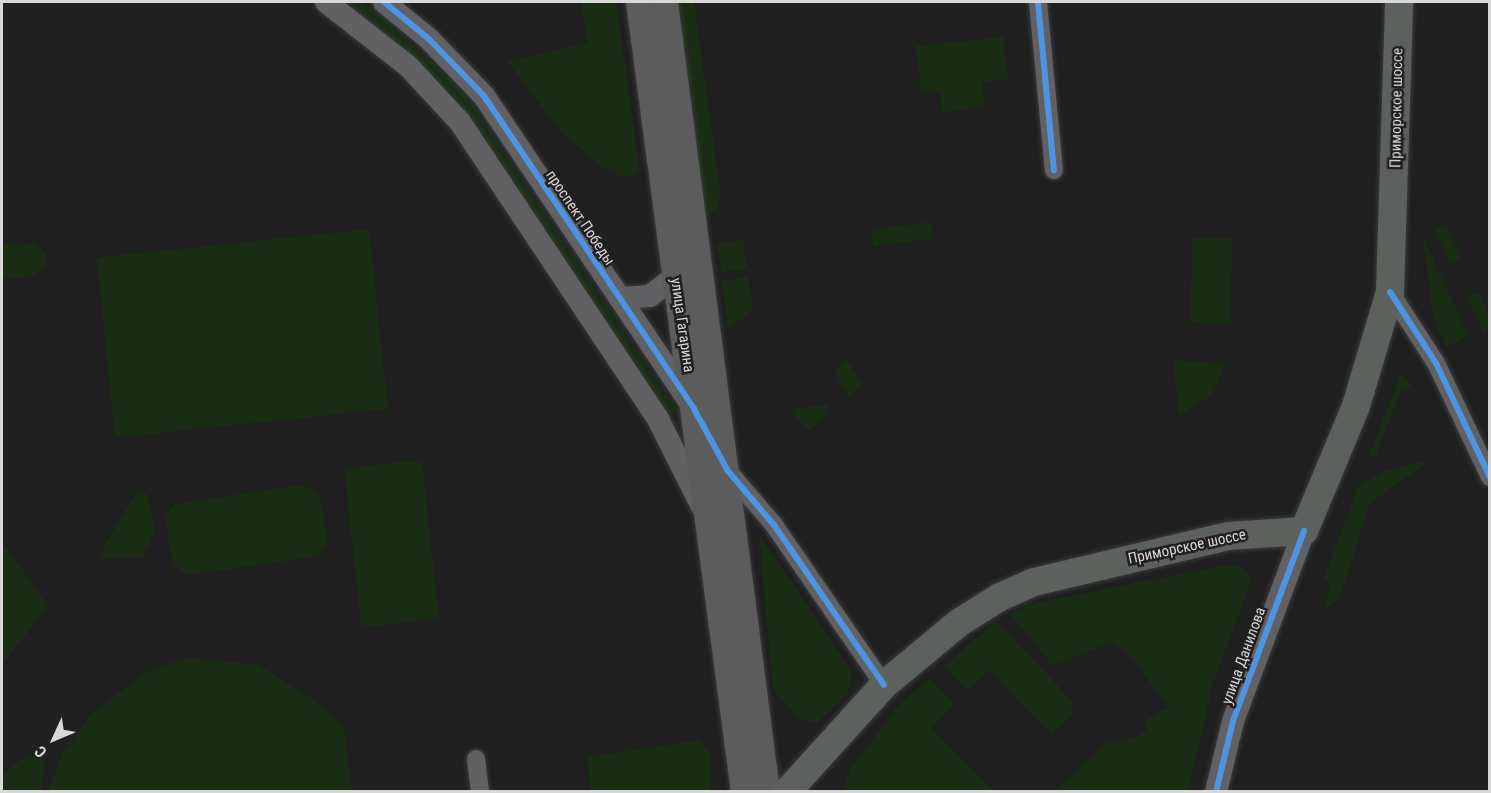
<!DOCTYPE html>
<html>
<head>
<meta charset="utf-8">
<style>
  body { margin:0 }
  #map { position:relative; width:1491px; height:793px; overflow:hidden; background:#212021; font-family:"Roboto Condensed",sans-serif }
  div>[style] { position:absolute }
  .green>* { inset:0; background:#1a2e15; transform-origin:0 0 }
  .roads { filter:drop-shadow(0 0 2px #3b3b3b) drop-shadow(0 0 2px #3b3b3b) }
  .minor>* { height:18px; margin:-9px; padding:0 9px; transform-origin:9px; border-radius:9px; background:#616062 }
  .tertiary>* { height:22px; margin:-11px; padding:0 11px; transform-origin:11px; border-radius:11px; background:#616062 }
  .secondary>* { height:26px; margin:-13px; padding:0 13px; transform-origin:13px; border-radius:13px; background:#5b5c5b }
  .primary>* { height:28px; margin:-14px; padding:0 14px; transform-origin:14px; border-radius:14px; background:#5d615d }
  .cycleway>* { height:6px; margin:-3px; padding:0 3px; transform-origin:3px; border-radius:3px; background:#4d94e3 }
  span { translate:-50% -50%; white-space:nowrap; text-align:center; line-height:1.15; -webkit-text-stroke:5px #211f22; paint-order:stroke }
  .street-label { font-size:15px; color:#d9d8d9 }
  .frame { position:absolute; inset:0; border:3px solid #d9d8d9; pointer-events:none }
  .north { position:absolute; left:24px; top:709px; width:60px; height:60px; -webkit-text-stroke:4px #211f22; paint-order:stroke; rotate:226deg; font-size:16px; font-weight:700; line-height:24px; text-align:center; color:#d9d8d9 }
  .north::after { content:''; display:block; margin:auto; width:21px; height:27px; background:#d9d8d9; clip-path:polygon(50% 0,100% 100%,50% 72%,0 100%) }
</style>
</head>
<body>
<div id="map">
  <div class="green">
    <div style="clip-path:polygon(342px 2px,363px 2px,463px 90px,679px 414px,666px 414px,497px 157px)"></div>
    <div style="clip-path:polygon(581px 2px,616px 2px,640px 172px,625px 178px,602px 167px,561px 132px,507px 61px,587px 43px)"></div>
    <div style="clip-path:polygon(679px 2px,694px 2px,721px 197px,717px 210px,706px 215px)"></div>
    <div style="clip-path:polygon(1003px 37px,1008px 79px,982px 83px,984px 107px,942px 112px,940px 91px,921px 93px,916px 46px)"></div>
    <div style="left:931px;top:222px;width:17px;height:60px;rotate:83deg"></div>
    <div style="left:1446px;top:225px;width:37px;height:13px;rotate:64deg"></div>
    <div style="left:369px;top:229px;width:181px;height:274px;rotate:84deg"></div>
    <div style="left:1192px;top:238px;width:40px;height:85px;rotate:1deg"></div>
    <div style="clip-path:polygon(1423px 238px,1469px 336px,1446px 347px,1433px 314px)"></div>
    <div style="left:743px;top:240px;width:29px;height:26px;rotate:82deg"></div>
    <div style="clip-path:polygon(2px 243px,36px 244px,46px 254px,45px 268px,33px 276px,2px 279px)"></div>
    <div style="clip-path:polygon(748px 277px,753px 311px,728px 328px,721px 281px)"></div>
    <div style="clip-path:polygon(1479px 292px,1489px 315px,1489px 329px,1483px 332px,1467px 297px)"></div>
    <div style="clip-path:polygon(847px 360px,862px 384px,849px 396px,834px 371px)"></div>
    <div style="clip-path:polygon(1173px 360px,1225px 364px,1213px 394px,1179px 416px)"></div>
    <div style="clip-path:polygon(1401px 374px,1412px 387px,1401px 390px,1376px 455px,1368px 458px)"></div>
    <div style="clip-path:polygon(827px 405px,828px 413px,810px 431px,789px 409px)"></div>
    <div style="clip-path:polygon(1432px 459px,1370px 503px,1340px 598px,1323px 612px,1330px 585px,1324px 578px,1358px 486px,1385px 471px)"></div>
    <div style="left:422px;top:460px;width:160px;height:78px;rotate:84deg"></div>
    <div style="clip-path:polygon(300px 485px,315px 490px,322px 503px,327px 542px,319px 556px,188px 575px,173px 566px,165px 520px,174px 504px)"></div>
    <div style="clip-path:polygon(137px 491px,147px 494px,156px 529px,142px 558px,97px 559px)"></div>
    <div style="clip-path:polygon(759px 534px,852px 672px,847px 695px,817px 723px,800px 719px,773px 690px)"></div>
    <div style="clip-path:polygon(2px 541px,48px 606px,2px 665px)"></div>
    <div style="clip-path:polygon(1227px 565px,1240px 565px,1252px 579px,1213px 683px,1188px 791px,1055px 791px,1106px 743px,1137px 736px,1147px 730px,1145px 720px,1169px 708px,1132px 658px,1112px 642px,1053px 666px,1010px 614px,1039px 602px)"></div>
    <div style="clip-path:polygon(997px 621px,1073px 702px,1072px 716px,1052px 735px,989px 670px,967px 691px,944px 666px)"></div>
    <div style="clip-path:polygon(187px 657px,258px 665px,316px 701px,344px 727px,352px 791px,48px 791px,62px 754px,92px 713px,148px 671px)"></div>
    <div style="clip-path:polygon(930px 678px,954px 704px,931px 727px,994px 791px,842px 791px,852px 767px,897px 708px)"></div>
    <div style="clip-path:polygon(700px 740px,710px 754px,710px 791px,591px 791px,587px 757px)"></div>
    <div style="clip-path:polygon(26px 755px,45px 760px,41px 791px,2px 791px,2px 775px)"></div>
  </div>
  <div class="roads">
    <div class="minor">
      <div style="left:1038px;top:2px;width:169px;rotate:84.6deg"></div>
      <div style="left:1390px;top:292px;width:85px;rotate:57.1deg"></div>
      <div style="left:1436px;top:363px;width:126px;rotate:64.7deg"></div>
      <div style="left:728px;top:471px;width:71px;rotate:49.6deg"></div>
      <div style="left:774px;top:525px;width:194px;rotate:55.5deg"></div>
      <div style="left:476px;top:759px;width:33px;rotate:83deg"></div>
    </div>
    <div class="tertiary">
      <div style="left:326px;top:2px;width:104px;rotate:38deg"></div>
      <div style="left:408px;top:66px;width:76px;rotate:47.1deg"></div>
      <div style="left:460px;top:122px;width:357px;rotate:56.3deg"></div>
      <div style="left:658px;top:419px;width:96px;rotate:63.4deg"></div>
      <div style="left:384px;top:2px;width:58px;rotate:39.4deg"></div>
      <div style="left:429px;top:39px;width:79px;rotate:46deg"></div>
      <div style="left:484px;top:96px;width:377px;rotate:56.1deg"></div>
      <div style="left:620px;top:298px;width:30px;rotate:-4deg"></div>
      <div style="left:650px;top:296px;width:33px;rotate:-38deg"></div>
      <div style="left:1216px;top:792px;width:73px;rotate:-76.5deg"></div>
      <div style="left:1233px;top:721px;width:203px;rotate:-69.5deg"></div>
    </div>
    <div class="secondary">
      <div style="left:639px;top:2px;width:797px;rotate:82.43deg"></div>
      <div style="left:665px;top:2px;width:797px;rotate:82.64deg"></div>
    </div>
    <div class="primary">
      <div style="left:787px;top:792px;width:144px;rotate:-47.8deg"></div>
      <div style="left:884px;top:685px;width:99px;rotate:-39.7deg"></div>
      <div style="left:960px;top:622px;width:47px;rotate:-32deg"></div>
      <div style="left:1000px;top:597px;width:37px;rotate:-24deg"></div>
      <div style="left:1034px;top:582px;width:199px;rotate:-13.3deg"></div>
      <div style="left:1228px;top:536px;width:76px;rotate:-3.8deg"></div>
      <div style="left:1304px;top:531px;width:135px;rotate:-67.4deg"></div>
      <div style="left:1356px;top:406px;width:119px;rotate:-73.4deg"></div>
      <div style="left:1390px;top:292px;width:290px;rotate:-88.2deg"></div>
    </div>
  </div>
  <div class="cycleway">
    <div style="left:384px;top:2px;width:58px;rotate:39.4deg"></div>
    <div style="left:429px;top:39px;width:79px;rotate:46deg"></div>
    <div style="left:484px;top:96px;width:377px;rotate:56.1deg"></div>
    <div style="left:694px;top:409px;width:71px;rotate:61.3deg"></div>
    <div style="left:728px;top:471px;width:71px;rotate:49.6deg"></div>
    <div style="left:774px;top:525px;width:194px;rotate:55.5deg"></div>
    <div style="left:1038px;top:2px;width:169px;rotate:84.6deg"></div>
    <div style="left:1390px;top:292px;width:85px;rotate:57.1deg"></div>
    <div style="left:1436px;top:363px;width:126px;rotate:64.7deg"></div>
    <div style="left:1216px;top:792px;width:73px;rotate:-76.5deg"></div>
    <div style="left:1233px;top:721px;width:203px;rotate:-69.5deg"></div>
  </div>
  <div class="street-label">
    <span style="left:1397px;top:108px;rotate:-89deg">Приморское шоссе</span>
    <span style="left:580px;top:218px;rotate:56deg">проспект Победы</span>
    <span style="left:682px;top:325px;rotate:82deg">улица Гагарина</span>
    <span style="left:1187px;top:547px;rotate:-12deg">Приморское шоссе</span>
    <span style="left:1244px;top:656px;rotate:-70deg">улица Данилова</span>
  </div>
  <div class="frame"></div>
  <div class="north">С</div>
</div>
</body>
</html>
